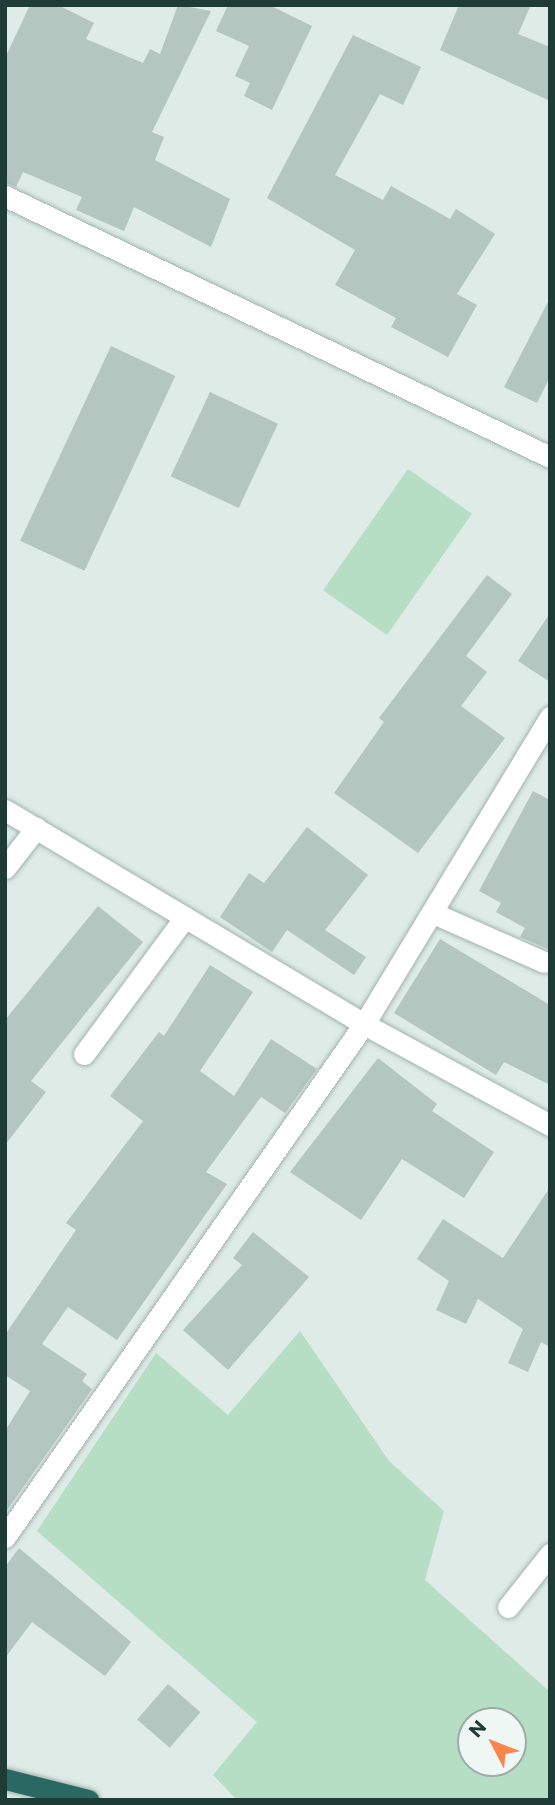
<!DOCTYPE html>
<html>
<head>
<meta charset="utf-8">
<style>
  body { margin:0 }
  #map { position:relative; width:555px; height:1805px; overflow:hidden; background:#deebe6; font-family:Montserrat,sans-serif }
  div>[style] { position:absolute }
  .green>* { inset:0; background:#b5dec4; transform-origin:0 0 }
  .building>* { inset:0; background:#b3c6c0; transform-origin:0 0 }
  .roads { filter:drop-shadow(0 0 2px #a1b3ae) drop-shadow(0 0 2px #a1b3ae) }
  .street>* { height:21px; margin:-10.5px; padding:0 10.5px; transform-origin:10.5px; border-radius:10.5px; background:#fff }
  .highway>* { height:21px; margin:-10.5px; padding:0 10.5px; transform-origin:10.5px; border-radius:10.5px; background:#296961 }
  span { translate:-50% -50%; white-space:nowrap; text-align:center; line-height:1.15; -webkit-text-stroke:5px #eff7f4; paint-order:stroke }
  .frame { position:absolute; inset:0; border:7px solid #1f3b36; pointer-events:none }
  .north { position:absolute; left:457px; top:1707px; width:70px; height:70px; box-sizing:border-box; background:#eff7f4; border:2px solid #9caca8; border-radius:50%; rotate:312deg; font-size:19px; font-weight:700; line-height:28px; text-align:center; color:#1f3b36 }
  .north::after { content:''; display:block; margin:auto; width:24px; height:32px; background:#fa864d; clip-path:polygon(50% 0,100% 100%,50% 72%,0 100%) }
</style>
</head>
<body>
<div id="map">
  <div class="green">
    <div style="left:408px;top:469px;width:78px;height:148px;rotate:35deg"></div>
    <div style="clip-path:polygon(evenodd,300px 1331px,389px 1461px,444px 1511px,425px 1580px,550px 1692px,550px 1800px,237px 1800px,213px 1775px,257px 1722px,37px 1531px,156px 1353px,228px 1415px,300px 1331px,471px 1721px,513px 1721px,513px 1763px,471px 1763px,471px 1721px)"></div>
  </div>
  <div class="building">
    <div style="clip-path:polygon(30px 5px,58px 5px,94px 23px,86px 39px,143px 63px,150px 49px,160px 54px,178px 5px,211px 11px,152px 132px,164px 137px,155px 160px,230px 199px,211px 247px,134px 207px,124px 231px,76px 210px,82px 197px,23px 172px,16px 187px,5px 183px,5px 58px)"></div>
    <div style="clip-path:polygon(228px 5px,269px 5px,312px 26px,272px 110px,244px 96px,250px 83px,235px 76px,249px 46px,216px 31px)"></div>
    <div style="clip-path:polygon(459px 5px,531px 5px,518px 34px,550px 47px,550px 101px,440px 50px)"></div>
    <div style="clip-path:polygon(353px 35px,421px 67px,403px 105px,380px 94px,335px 175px,383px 200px,391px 186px,450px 219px,456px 209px,495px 234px,457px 294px,477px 305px,448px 357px,391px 327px,396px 318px,335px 285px,355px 250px,267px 198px)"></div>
    <div style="clip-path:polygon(550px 298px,550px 377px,537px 403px,504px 387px)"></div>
    <div style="left:111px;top:346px;width:71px;height:215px;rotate:25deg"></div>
    <div style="left:210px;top:392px;width:75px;height:93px;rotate:25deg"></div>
    <div style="clip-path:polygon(487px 575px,512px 594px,466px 656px,487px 672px,461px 706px,505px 738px,418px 853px,334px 793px,384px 722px,379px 718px)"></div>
    <div style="clip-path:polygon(550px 613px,550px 682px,518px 661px)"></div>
    <div style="clip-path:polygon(533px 791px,550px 800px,550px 950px,520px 937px,525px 928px,496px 912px,501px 903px,479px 891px)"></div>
    <div style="clip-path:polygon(307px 827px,368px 875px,325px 930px,366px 957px,354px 975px,287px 930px,272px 952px,220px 917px,249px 873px,264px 883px)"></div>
    <div style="clip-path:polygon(98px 906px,143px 942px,31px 1081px,46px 1092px,5px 1145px,5px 1020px)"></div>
    <div style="clip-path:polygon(440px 939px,550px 1005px,550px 1085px,504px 1062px,496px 1075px,394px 1013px)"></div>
    <div style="clip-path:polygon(210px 965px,253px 992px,200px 1071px,234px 1096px,271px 1039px,317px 1069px,285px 1113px,261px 1097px,206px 1172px,227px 1184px,117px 1340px,68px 1307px,42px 1344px,87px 1374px,82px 1381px,92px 1389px,5px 1513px,5px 1431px,30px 1391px,5px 1375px,5px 1335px,76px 1230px,66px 1223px,143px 1121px,110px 1096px,159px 1032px,164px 1036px)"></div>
    <div style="clip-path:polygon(378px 1058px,437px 1104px,432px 1111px,494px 1152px,464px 1198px,402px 1159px,361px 1220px,290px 1172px)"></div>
    <div style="clip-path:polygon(550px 1187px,550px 1347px,541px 1342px,528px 1372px,508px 1363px,523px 1329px,478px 1299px,466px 1324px,436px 1310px,449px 1281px,417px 1259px,443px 1219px,503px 1258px)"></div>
    <div style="clip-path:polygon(253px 1232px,309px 1277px,228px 1370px,183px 1330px,242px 1265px,233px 1258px)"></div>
    <div style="clip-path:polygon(19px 1548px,131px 1642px,105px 1676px,32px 1622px,5px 1658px,5px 1567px)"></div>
    <div style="left:168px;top:1684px;width:43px;height:47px;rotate:41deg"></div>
  </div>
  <div class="roads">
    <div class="street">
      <div style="left:5px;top:196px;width:604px;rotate:25.59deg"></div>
      <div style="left:5px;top:810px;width:418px;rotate:30.8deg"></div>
      <div style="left:364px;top:1024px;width:212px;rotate:28.5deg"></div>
      <div style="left:5px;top:868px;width:51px;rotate:-52.2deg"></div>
      <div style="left:433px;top:913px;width:121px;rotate:23.8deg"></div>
      <div style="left:84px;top:1054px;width:170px;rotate:-53.6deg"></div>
      <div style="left:5px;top:1537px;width:626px;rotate:-55.02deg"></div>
      <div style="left:364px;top:1024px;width:359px;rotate:-58.8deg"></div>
      <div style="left:508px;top:1607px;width:68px;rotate:-51.6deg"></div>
    </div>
    <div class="highway">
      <div style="left:5px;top:1779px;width:86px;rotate:14.2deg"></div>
    </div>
  </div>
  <div class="frame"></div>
  <div class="north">N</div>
</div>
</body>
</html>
